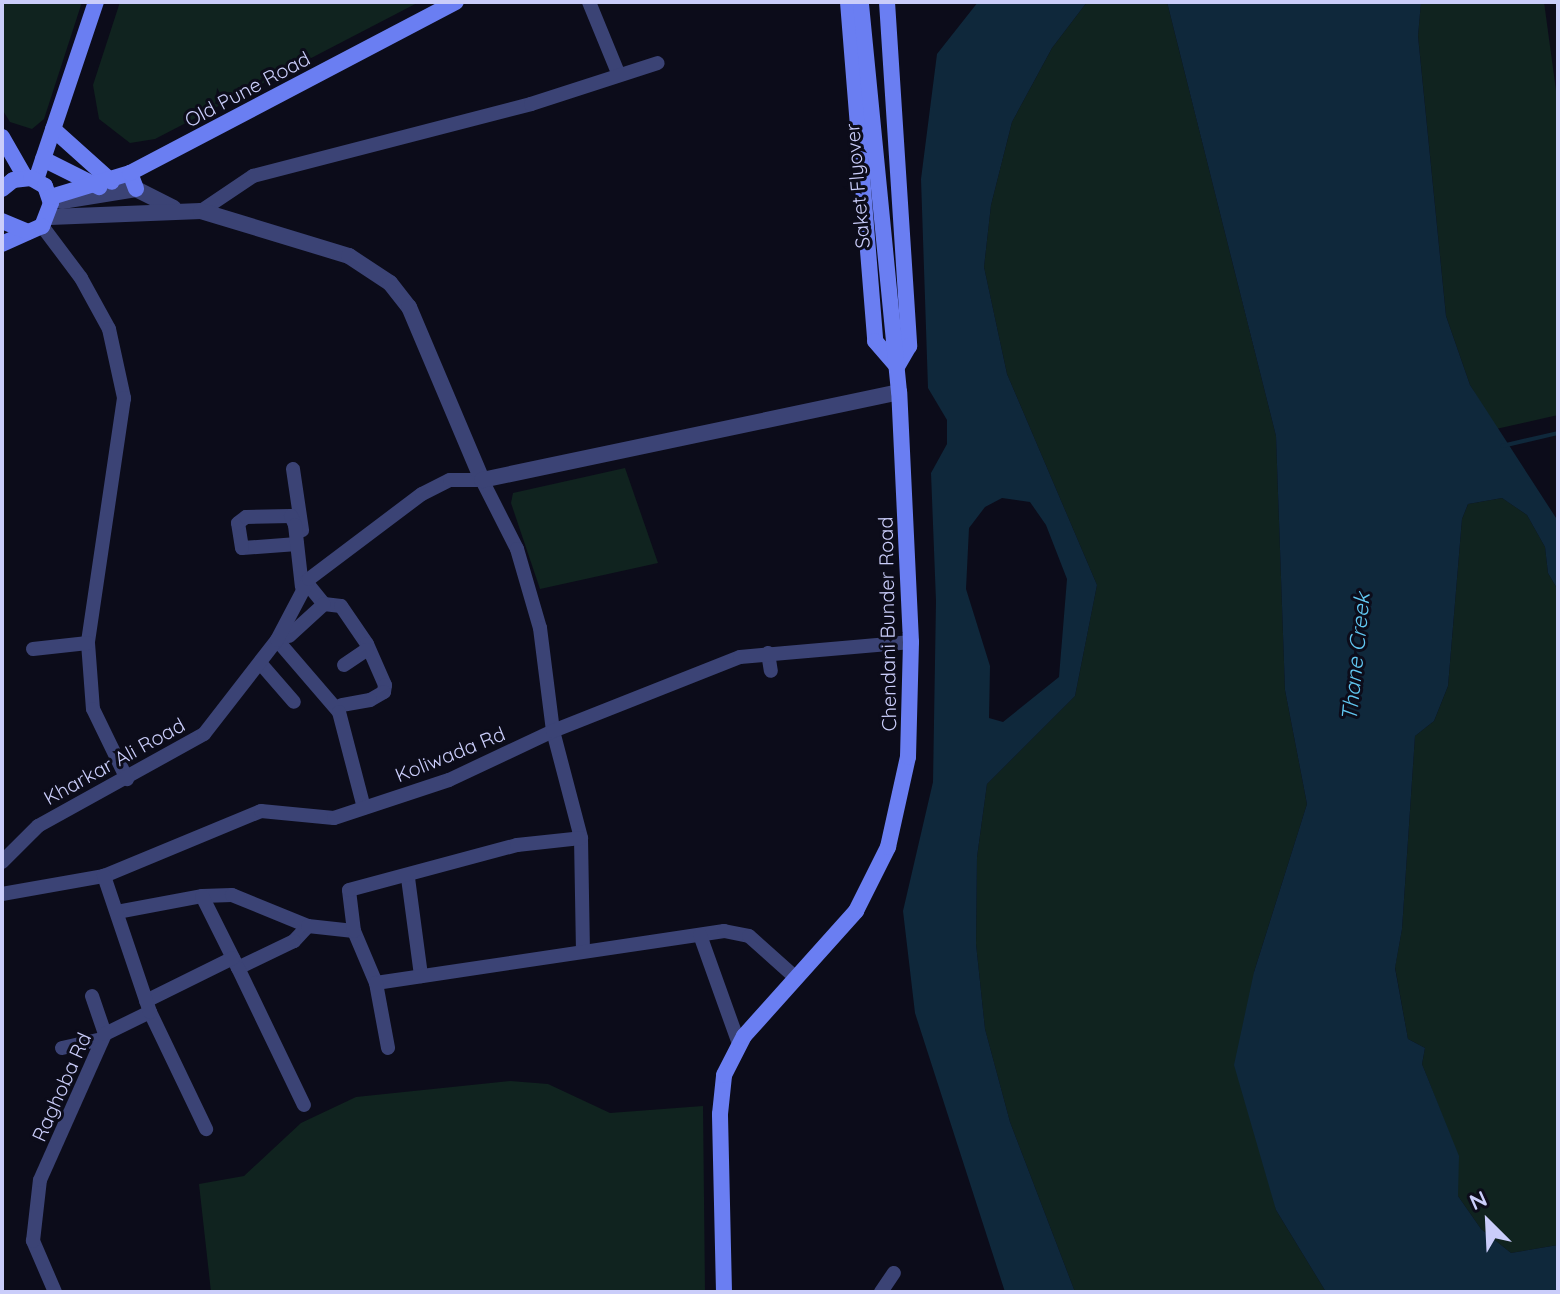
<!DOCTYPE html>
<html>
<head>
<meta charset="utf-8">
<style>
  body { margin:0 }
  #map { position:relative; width:1560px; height:1294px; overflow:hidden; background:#0c0c1a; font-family:Quicksand,sans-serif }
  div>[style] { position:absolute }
  .green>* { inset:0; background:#10231f }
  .water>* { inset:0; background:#0f283b }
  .stream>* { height:4px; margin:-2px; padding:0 2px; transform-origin:2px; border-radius:2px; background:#0f283b }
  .minor>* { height:14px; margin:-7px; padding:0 7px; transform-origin:7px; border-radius:7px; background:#3b4375 }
  .tertiary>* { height:16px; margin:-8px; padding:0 8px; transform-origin:8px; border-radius:8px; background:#3b4375 }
  .secondary>* { height:16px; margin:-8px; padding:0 8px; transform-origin:8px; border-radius:8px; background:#6a7ef2 }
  span { translate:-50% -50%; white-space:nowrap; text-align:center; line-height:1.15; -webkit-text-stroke:6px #0c0c1a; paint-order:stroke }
  .street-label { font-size:20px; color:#cacdfa }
  .water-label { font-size:22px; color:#61c7f1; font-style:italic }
  .frame { position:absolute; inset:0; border:4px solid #cacdfa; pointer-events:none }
  .north { position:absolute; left:1448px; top:1182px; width:80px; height:80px; -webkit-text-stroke:6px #0c0c1a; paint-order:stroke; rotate:336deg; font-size:22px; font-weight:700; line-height:32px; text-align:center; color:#cacdfa }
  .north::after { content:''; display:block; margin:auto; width:28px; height:36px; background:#cacdfa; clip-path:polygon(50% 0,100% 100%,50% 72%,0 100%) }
</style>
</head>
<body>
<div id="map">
  <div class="green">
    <div style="clip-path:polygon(2px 2px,82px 2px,44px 119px,32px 129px,10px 122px,2px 109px)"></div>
    <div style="clip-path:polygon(120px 2px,419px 2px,155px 139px,130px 143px,99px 119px,93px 85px)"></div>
    <div style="clip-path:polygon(1087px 2px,1167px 2px,1276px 436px,1285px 690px,1307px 804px,1254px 972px,1276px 1210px,1326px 1292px,1075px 1292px,1010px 1122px,985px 1029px,976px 944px,977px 857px,987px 784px,1075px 696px,1097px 585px,1007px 374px,984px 267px,991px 205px,1012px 122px,1052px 48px)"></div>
    <div style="clip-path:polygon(1421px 2px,1544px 2px,1558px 105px,1558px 415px,1496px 429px,1470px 385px,1446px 316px,1418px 36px)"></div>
    <div style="clip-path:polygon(625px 468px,658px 563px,540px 589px,511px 503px,513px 493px)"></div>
    <div style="clip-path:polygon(1502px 498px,1527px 515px,1545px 547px,1548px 573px,1558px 590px,1558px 1245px,1511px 1253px,1481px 1229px,1458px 1196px,1458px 1156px,1422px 1064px,1425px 1048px,1408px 1039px,1395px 967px,1402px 929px,1415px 736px,1434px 721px,1448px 686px,1462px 519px,1468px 504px)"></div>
    <div style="clip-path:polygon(510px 1081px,548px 1084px,610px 1113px,703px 1106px,705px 1292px,211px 1292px,199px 1184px,244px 1176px,301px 1123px,356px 1097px)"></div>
  </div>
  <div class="water">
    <div style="clip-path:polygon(evenodd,978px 2px,1087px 2px,1052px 48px,1012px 122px,991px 205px,984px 267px,1007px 374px,1097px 585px,1075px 696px,987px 784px,977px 857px,976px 944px,985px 1029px,1010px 1122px,1075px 1292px,1005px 1292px,915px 1013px,903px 911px,933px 782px,936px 601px,931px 473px,947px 444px,947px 420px,928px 388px,921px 179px,937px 54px,978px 2px,1002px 498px,1030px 502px,1046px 525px,1067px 579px,1059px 677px,1003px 722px,989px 718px,990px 666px,966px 589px,969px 528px,985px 507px,1002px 498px)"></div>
    <div style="clip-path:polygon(1167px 2px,1421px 2px,1418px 36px,1446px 316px,1470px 385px,1558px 521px,1558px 590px,1548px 573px,1545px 547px,1527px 515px,1502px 498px,1468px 504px,1462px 519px,1448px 686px,1434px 721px,1415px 736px,1402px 929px,1395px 968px,1408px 1039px,1425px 1048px,1422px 1064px,1459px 1156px,1458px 1196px,1481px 1229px,1511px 1253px,1558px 1245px,1558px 1292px,1326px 1292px,1276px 1210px,1234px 1065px,1254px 972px,1307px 804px,1285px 690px,1276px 436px)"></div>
  </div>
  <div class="stream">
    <div style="left:1502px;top:446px;width:57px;rotate:-13.1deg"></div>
  </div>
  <div class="minor">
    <div style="left:589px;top:2px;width:79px;rotate:67.7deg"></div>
    <div style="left:201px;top:211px;width:63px;rotate:-33.9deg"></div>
    <div style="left:253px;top:176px;width:287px;rotate:-14.5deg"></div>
    <div style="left:531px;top:104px;width:133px;rotate:-17.9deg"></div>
    <div style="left:42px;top:226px;width:65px;rotate:53.1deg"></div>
    <div style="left:81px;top:278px;width:58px;rotate:61.2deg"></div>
    <div style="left:109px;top:329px;width:71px;rotate:77.7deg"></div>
    <div style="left:124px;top:398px;width:248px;rotate:98.4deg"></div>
    <div style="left:88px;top:643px;width:66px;rotate:85.7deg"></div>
    <div style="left:93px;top:709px;width:78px;rotate:64.1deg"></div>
    <div style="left:293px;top:469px;width:62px;rotate:81.6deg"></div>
    <div style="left:297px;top:544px;width:55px;rotate:175.8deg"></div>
    <div style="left:242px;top:548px;width:25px;rotate:-99deg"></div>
    <div style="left:238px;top:523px;width:10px;rotate:-37deg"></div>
    <div style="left:246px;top:517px;width:45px;rotate:-1.3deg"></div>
    <div style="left:291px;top:516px;width:10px;rotate:66deg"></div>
    <div style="left:295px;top:525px;width:62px;rotate:83.6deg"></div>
    <div style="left:306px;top:582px;width:28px;rotate:51deg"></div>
    <div style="left:324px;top:604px;width:17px;rotate:7deg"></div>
    <div style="left:341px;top:606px;width:46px;rotate:55.6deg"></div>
    <div style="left:367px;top:644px;width:45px;rotate:66.3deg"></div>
    <div style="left:385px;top:685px;width:7px;rotate:98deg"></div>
    <div style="left:384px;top:692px;width:16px;rotate:150deg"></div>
    <div style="left:370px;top:700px;width:29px;rotate:170deg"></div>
    <div style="left:289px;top:636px;width:47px;rotate:-42.4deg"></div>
    <div style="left:277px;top:640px;width:95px;rotate:49.3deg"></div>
    <div style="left:339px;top:712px;width:99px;rotate:75.4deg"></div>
    <div style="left:33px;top:649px;width:55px;rotate:-6.2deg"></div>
    <div style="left:768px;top:653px;width:18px;rotate:81deg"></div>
    <div style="left:261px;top:664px;width:50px;rotate:49deg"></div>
    <div style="left:344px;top:665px;width:27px;rotate:-34deg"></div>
    <div style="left:2px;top:862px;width:51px;rotate:-45deg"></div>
    <div style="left:38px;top:826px;width:190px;rotate:-29deg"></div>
    <div style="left:204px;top:734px;width:119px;rotate:-52.2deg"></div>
    <div style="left:277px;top:640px;width:69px;rotate:-62.3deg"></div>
    <div style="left:309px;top:579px;width:141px;rotate:-37deg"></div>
    <div style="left:422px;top:494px;width:31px;rotate:-27deg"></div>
    <div style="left:450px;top:480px;width:32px"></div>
    <div style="left:482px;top:480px;width:77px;rotate:63.1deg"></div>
    <div style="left:517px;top:549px;width:82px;rotate:73.8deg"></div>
    <div style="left:540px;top:628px;width:104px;rotate:82.8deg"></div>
    <div style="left:553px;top:731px;width:111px;rotate:75.3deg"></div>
    <div style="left:581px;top:838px;width:113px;rotate:89deg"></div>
    <div style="left:408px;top:878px;width:99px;rotate:82.4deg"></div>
    <div style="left:2px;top:894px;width:104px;rotate:-10deg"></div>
    <div style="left:104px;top:876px;width:170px;rotate:-22.5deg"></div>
    <div style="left:261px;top:811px;width:73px;rotate:5.5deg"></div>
    <div style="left:334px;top:818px;width:121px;rotate:-18.3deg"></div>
    <div style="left:449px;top:780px;width:115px;rotate:-25.2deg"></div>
    <div style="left:553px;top:731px;width:201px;rotate:-21.6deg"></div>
    <div style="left:740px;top:657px;width:172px;rotate:-5deg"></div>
    <div style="left:117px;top:912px;width:86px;rotate:-10.7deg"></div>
    <div style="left:202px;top:896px;width:30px;rotate:-2deg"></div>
    <div style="left:232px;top:895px;width:82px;rotate:22.2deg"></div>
    <div style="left:308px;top:926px;width:21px;rotate:133deg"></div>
    <div style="left:294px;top:941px;width:62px;rotate:154.3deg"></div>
    <div style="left:238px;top:968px;width:80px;rotate:-116.6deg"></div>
    <div style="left:308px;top:926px;width:46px;rotate:6.2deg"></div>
    <div style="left:354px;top:931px;width:56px;rotate:67.1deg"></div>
    <div style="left:376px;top:983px;width:352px;rotate:-8.5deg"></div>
    <div style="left:724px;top:931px;width:25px;rotate:11deg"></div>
    <div style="left:749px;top:936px;width:63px;rotate:41.8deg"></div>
    <div style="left:354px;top:931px;width:41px;rotate:-97deg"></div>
    <div style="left:349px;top:890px;width:174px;rotate:-15deg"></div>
    <div style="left:517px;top:845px;width:64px;rotate:-6.2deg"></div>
    <div style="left:700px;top:935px;width:116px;rotate:70.3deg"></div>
    <div style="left:238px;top:968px;width:152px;rotate:64.3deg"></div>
    <div style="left:376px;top:983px;width:66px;rotate:79.5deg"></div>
    <div style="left:92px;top:996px;width:40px;rotate:71.1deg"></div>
    <div style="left:146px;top:1001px;width:97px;rotate:-26.3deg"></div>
    <div style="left:150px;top:1012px;width:130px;rotate:64.4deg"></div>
    <div style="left:62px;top:1048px;width:41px;rotate:-12.7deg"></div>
    <div style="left:55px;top:1292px;width:56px;rotate:-113.3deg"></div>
    <div style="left:33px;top:1241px;width:61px;rotate:-83.5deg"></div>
    <div style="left:40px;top:1180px;width:160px;rotate:-66deg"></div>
    <div style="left:105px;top:1034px;width:50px;rotate:-26.1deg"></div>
    <div style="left:150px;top:1012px;width:144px;rotate:-108.7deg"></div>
    <div style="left:881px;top:1292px;width:23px;rotate:-56deg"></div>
  </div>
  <div class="tertiary">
    <div style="left:62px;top:201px;width:75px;rotate:-9.2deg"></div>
    <div style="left:136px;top:189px;width:42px;rotate:26.6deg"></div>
    <div style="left:50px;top:217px;width:151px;rotate:-2.3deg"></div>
    <div style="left:201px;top:211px;width:155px;rotate:16.9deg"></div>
    <div style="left:349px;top:256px;width:49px;rotate:33.4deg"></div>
    <div style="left:390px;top:283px;width:31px;rotate:52deg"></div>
    <div style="left:409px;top:307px;width:188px;rotate:67.1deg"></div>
    <div style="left:482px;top:480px;width:426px;rotate:-11.9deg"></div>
  </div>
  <div class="secondary">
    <div style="left:848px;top:2px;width:340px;rotate:85.4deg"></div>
    <div style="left:875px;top:341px;width:32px;rotate:49deg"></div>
    <div style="left:887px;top:2px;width:345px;rotate:86.3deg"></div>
    <div style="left:909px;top:346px;width:24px;rotate:120deg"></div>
    <div style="left:53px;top:129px;width:79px;rotate:41.9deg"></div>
    <div style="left:2px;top:137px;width:46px;rotate:60.1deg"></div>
    <div style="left:43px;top:159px;width:63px;rotate:26.6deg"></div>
    <div style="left:130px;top:173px;width:17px;rotate:69deg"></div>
    <div style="left:36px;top:180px;width:188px;rotate:-71.4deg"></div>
    <div style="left:2px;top:189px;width:14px;rotate:-39deg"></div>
    <div style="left:13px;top:180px;width:18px;rotate:-6deg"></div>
    <div style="left:31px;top:178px;width:16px;rotate:30deg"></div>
    <div style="left:45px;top:186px;width:18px;rotate:71deg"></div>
    <div style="left:51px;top:203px;width:25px;rotate:111deg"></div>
    <div style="left:42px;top:226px;width:44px;rotate:155.8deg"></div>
    <div style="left:51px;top:197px;width:83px;rotate:-16.9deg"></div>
    <div style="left:130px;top:173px;width:368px;rotate:-27.7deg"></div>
    <div style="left:2px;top:221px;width:28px;rotate:23deg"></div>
    <div style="left:724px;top:1292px;width:178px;rotate:-91.3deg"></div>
    <div style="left:720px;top:1114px;width:39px;rotate:-84deg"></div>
    <div style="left:724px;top:1075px;width:44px;rotate:-62.9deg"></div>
    <div style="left:744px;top:1036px;width:168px;rotate:-48.1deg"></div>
    <div style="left:856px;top:911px;width:72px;rotate:-63.4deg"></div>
    <div style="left:888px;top:847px;width:92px;rotate:-77.5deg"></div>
    <div style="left:908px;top:757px;width:115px;rotate:-88.5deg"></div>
    <div style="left:911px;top:642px;width:250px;rotate:-92.7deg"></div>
    <div style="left:899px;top:392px;width:392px;rotate:-95.6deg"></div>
  </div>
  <div class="street-label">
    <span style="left:247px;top:89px;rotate:-28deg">Old Pune Road</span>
    <span style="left:857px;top:186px;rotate:-95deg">Saket Flyover</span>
    <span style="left:887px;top:624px;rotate:-91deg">Chendani Bunder Road</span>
    <span style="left:450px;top:754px;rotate:-22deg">Koliwada Rd</span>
    <span style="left:114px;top:761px;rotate:-29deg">Kharkar Ali Road</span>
    <span style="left:61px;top:1087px;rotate:-66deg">Raghoba Rd</span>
  </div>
  <div class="water-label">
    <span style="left:1356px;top:657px;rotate:-84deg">Thane Creek</span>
  </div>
  <div class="frame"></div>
  <div class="north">N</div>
</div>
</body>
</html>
